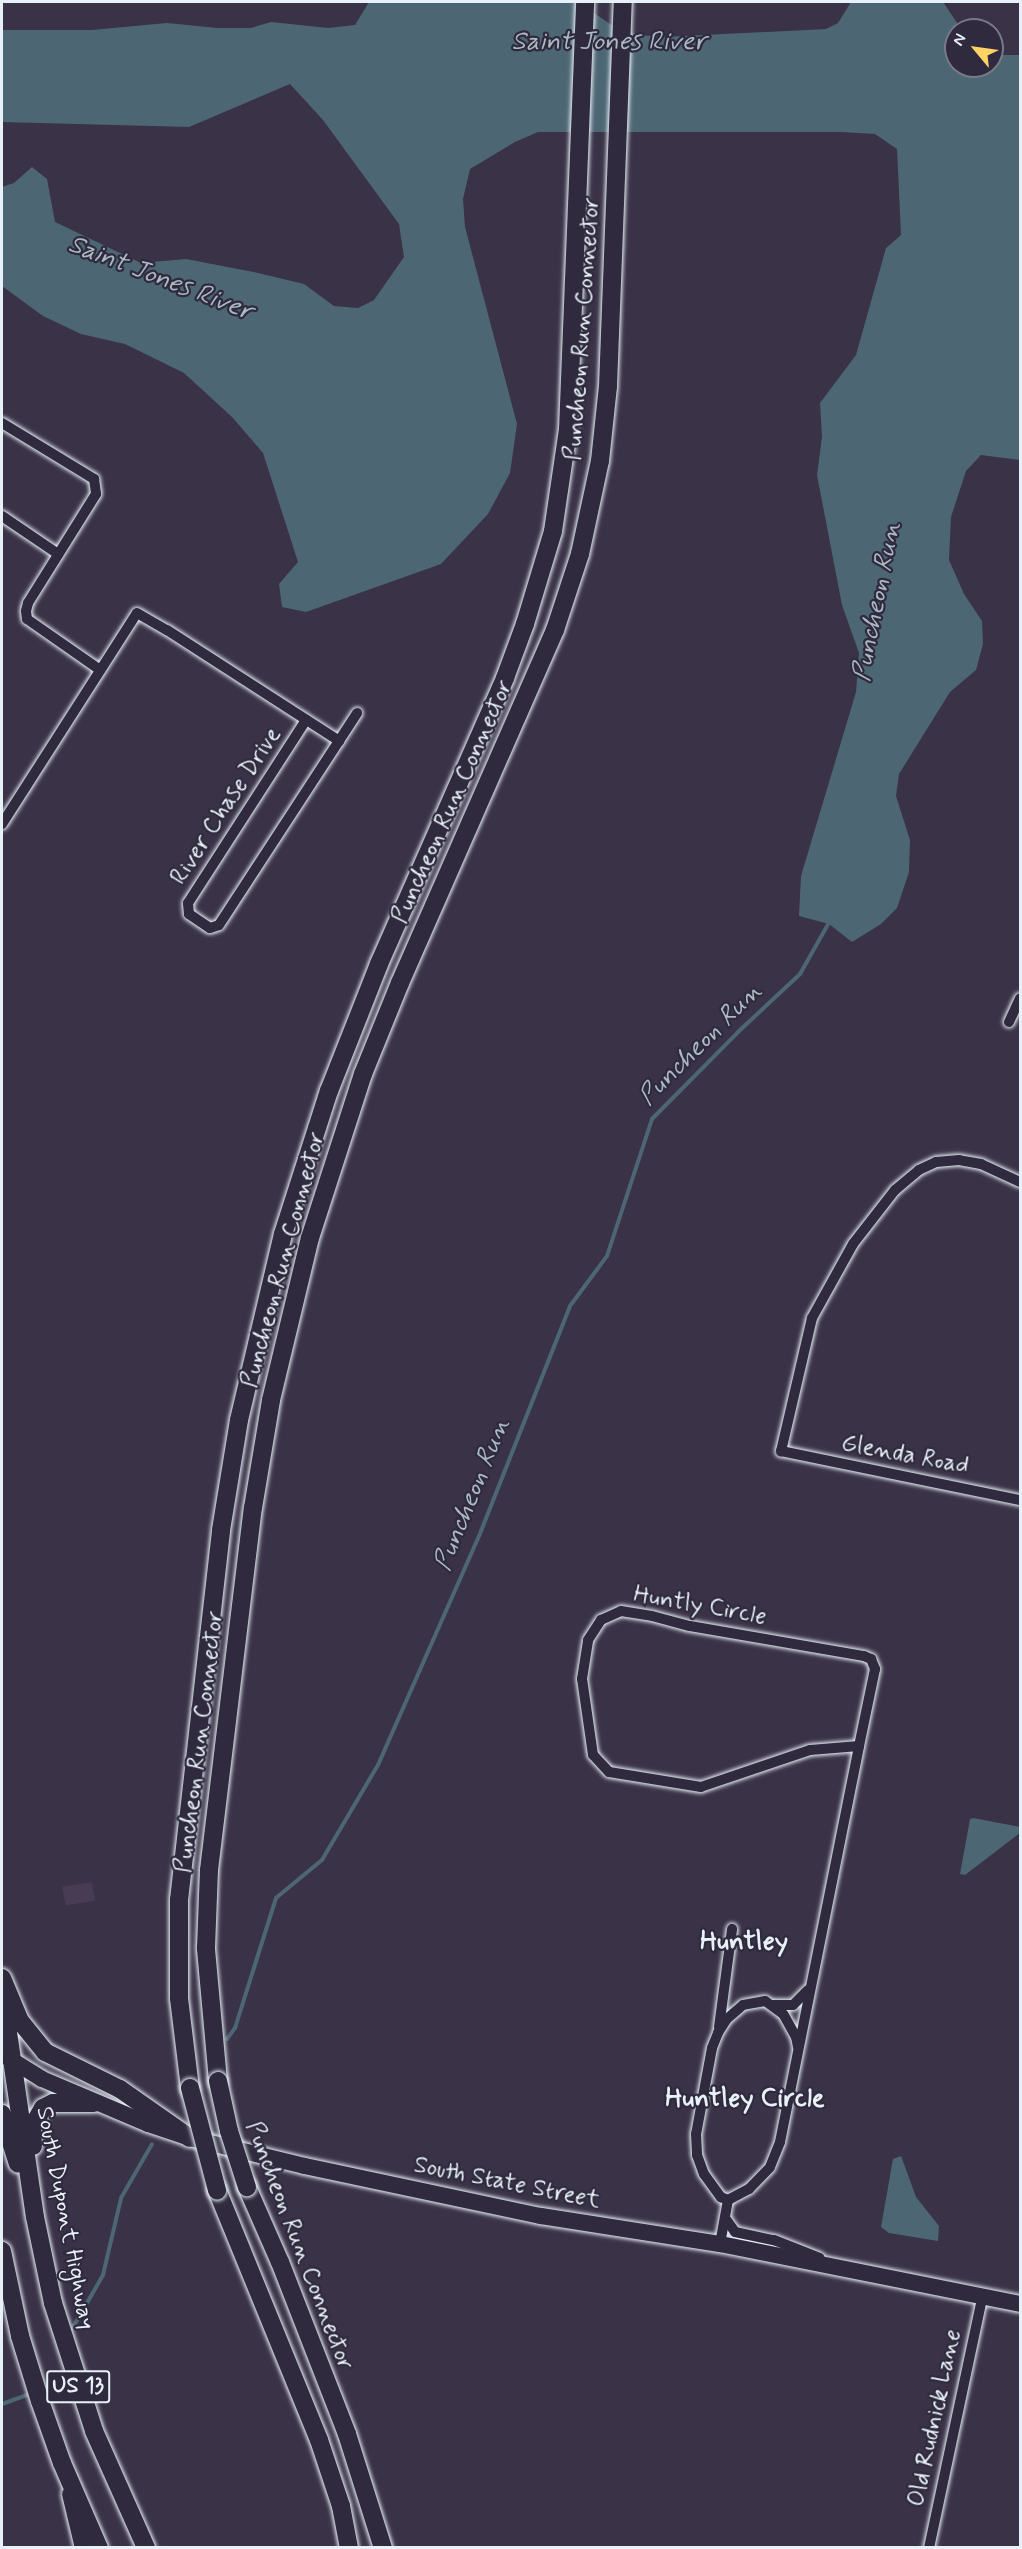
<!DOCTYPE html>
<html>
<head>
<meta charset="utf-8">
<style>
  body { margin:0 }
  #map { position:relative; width:1022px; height:2549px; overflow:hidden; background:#3a3247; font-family:Mynerve,sans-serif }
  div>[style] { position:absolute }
  .built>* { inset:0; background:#473c53; transform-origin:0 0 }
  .water>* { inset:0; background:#4d6674 }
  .stream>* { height:4px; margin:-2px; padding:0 2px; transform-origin:2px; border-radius:2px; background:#4d6674 }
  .roads { filter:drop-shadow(0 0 2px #e8f1f8) drop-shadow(0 0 2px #e8f1f8) }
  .street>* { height:10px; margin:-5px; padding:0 5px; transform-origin:5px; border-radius:5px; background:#2f2a3d }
  .secondary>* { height:14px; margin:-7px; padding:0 7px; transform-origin:7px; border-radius:7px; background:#2f2a3d }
  .primary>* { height:16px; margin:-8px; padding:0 8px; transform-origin:8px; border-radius:8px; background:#2f2a3d }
  .highway>* { height:18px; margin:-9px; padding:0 9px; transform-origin:9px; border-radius:9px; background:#2f2a3d }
  .bridges { filter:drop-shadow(0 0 2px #e8f1f8) drop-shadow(0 0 2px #e8f1f8) }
  .highway-bridge>* { height:18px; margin:-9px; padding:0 9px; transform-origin:9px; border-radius:9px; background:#2f2a3d }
  span { translate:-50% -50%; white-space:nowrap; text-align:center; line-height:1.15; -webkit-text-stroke:4.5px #2f2a3d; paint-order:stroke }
  .shield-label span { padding:2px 4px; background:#2f2a3d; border:2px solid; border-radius:4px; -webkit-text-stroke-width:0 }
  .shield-label { font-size:22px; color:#e8f1f8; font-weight:700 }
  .street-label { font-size:24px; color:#e8f1f8 }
  .water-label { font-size:26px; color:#aab9c3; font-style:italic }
  .neighbourhood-label { font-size:26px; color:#e8f1f8; font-weight:700 }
  .frame { position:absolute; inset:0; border:3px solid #e8f1f8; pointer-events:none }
  .north { position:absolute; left:944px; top:18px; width:60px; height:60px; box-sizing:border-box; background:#2f2a3d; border:2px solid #797a88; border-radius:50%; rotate:299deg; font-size:16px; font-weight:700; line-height:24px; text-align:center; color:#e8f1f8 }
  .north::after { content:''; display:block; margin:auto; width:21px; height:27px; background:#ffd166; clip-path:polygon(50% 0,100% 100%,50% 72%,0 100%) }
</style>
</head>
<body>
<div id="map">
  <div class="built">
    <div style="left:92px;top:1882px;width:19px;height:30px;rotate:81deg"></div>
  </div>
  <div class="water">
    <div style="clip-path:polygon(369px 2px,578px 2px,616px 28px,640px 35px,663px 37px,826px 29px,838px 23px,851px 2px,943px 2px,962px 30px,956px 30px,956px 66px,992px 66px,992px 51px,1000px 55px,1020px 55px,1020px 460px,981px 455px,966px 471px,951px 517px,949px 560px,964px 594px,982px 621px,983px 644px,976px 670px,950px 692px,899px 774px,896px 796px,910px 840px,909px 872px,897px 908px,881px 924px,852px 942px,829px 924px,799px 916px,801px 876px,856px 692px,859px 653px,842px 605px,817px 475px,822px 437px,820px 403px,856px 355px,886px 248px,901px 235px,897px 149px,875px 134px,842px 132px,538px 132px,515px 142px,470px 169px,463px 199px,465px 227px,517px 424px,510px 473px,488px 514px,441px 564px,306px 612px,282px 607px,279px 584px,298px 562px,263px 453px,232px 417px,184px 373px,125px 344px,81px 334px,43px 316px,2px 286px,2px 187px,14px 183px,32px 167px,47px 179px,55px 222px,141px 263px,186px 259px,258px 273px,304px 284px,334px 306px,358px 308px,374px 300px,404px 257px,399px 224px,323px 120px,290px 84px,189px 127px,2px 122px,2px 30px,92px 30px,167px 23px,217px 28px,251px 28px,271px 22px,328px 28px,355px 25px)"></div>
    <div style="clip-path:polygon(973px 1818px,1020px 1827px,1020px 1833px,965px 1875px,960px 1874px,970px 1819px)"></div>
    <div style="clip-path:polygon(901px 2156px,916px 2197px,939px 2226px,938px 2241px,889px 2233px,881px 2227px,893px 2159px)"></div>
  </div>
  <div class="stream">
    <div style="left:227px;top:2039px;width:14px;rotate:-54deg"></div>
    <div style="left:235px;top:2028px;width:136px;rotate:-72.5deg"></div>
    <div style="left:276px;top:1898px;width:60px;rotate:-39.6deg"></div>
    <div style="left:322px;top:1860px;width:110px;rotate:-59.5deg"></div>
    <div style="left:378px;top:1765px;width:256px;rotate:-66.2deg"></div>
    <div style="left:481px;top:1531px;width:242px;rotate:-68.4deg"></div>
    <div style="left:570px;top:1306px;width:62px;rotate:-53.5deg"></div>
    <div style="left:607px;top:1256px;width:144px;rotate:-71.8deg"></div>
    <div style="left:652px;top:1119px;width:122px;rotate:-45.3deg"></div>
    <div style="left:738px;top:1032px;width:85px;rotate:-43.1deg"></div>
    <div style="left:800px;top:974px;width:63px;rotate:-60.6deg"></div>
    <div style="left:72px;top:2329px;width:62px;rotate:-60.1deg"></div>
    <div style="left:103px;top:2275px;width:79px;rotate:-76.8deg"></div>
    <div style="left:121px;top:2198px;width:62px;rotate:-60.1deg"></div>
    <div style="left:2px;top:2404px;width:32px;rotate:-20deg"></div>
  </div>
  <div class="roads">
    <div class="street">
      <div style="left:2px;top:423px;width:108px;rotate:31.3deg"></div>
      <div style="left:94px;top:479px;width:15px;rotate:82deg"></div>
      <div style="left:96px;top:494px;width:128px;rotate:122deg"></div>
      <div style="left:28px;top:603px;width:8px;rotate:104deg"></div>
      <div style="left:26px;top:611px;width:8px;rotate:83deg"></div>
      <div style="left:27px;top:619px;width:89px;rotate:34.9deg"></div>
      <div style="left:2px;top:516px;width:68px;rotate:34.2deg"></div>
      <div style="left:306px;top:720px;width:218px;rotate:122.8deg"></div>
      <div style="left:188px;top:903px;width:11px;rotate:85deg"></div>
      <div style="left:189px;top:914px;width:25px;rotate:34deg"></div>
      <div style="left:210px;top:928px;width:9px;rotate:-18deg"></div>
      <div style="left:219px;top:925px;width:253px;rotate:-56.9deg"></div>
      <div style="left:2px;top:824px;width:250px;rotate:-57.4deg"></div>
      <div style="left:137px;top:613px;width:34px;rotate:30deg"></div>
      <div style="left:167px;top:630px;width:205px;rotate:32.8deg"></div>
      <div style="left:1009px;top:1022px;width:26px;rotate:-65deg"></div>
      <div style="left:1020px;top:1182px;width:43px;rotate:-155.2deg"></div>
      <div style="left:981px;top:1164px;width:22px;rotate:-170deg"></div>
      <div style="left:959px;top:1160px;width:23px;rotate:175deg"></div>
      <div style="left:936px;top:1162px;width:19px;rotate:155deg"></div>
      <div style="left:919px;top:1170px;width:31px;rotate:140deg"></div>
      <div style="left:895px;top:1190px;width:68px;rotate:127.9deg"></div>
      <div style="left:853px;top:1244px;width:85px;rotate:119deg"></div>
      <div style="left:812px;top:1318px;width:137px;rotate:103.1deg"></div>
      <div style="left:781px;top:1451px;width:244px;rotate:11.6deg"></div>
      <div style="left:621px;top:1611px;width:31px;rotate:9deg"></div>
      <div style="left:652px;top:1616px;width:39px;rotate:15deg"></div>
      <div style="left:690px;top:1626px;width:177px;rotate:9.8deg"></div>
      <div style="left:864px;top:1656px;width:8px;rotate:23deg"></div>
      <div style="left:871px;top:1659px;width:11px;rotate:68deg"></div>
      <div style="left:875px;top:1669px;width:79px;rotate:101.7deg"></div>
      <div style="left:859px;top:1746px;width:49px;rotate:175.3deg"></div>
      <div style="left:810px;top:1750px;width:115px;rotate:161.3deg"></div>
      <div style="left:701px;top:1787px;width:93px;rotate:-170.7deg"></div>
      <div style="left:609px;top:1772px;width:23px;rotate:-133deg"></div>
      <div style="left:593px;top:1755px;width:77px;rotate:-98.2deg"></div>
      <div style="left:582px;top:1679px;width:39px;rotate:-81deg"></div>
      <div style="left:588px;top:1640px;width:24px;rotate:-57deg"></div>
      <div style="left:601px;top:1620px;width:22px;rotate:-24deg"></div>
      <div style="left:774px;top:2005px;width:19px"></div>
      <div style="left:793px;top:2005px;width:21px;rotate:-45deg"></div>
      <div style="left:719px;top:2027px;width:99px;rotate:-82.4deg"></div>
      <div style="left:798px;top:2047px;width:10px;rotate:-101deg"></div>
      <div style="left:796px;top:2037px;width:26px;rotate:-119deg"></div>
      <div style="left:783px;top:2014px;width:22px;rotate:-144deg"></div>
      <div style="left:765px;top:2001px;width:22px;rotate:170deg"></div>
      <div style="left:743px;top:2005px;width:23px;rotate:139deg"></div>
      <div style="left:726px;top:2020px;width:15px;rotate:122deg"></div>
      <div style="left:718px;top:2033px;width:16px;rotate:112deg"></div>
      <div style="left:712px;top:2048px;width:87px;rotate:100.5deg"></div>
      <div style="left:696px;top:2134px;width:21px;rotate:87deg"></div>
      <div style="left:697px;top:2155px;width:20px;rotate:70deg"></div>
      <div style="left:704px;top:2174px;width:29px;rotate:54deg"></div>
      <div style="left:721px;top:2197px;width:8px;rotate:23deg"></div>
      <div style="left:728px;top:2200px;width:24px;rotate:-28deg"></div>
      <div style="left:749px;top:2189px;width:30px;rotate:-46deg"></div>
      <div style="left:770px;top:2167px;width:27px;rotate:-68deg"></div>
      <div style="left:780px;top:2142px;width:404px;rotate:-78.7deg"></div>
      <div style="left:725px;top:2218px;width:17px;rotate:54deg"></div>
      <div style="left:735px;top:2232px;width:40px;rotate:12deg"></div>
      <div style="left:774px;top:2240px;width:49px;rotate:21.4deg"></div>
      <div style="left:720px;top:2244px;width:45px;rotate:-79.7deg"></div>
      <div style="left:929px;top:2548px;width:256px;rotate:-78deg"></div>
    </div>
    <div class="secondary">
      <div style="left:69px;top:2494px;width:56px;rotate:76.5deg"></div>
    </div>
    <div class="primary">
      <div style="left:2px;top:2054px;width:47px;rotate:32deg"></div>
      <div style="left:42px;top:2079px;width:115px;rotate:23deg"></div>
      <div style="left:148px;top:2124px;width:44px;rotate:18.4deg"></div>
      <div style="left:190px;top:2138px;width:118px;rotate:13.7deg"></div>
      <div style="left:305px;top:2166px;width:241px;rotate:12deg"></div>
      <div style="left:541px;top:2216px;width:181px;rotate:8.9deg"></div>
      <div style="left:720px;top:2244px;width:306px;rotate:11.3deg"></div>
    </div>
    <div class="highway">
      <div style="left:2px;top:1978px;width:47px;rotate:67.3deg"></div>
      <div style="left:20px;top:2021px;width:40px;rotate:51deg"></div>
      <div style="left:45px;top:2052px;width:84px;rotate:26.3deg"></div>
      <div style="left:120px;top:2089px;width:85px;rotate:35deg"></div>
      <div style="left:2px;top:1991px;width:228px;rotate:81.7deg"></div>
      <div style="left:35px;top:2217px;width:88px;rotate:78.2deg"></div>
      <div style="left:53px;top:2303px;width:134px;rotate:72.2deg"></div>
      <div style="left:94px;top:2431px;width:128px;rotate:66deg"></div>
      <div style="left:218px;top:2081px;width:134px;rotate:-95.2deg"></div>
      <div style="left:206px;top:1948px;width:78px;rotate:-87.8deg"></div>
      <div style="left:209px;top:1870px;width:365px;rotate:-83.1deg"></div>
      <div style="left:253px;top:1508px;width:109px;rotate:-80.5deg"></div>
      <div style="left:271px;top:1400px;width:167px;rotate:-76.5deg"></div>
      <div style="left:310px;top:1238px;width:172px;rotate:-72.1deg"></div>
      <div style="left:363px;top:1074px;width:98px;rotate:-67.9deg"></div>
      <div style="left:400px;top:983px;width:386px;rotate:-66.3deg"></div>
      <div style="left:555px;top:630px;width:80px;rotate:-71.8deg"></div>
      <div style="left:580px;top:554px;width:95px;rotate:-77.9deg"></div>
      <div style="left:600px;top:461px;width:75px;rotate:-83.9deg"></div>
      <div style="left:608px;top:386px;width:384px;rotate:-87.8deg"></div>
      <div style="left:190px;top:2088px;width:91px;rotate:-97deg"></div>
      <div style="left:179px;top:1998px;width:98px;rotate:-90deg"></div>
      <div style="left:179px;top:1900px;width:372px;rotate:-83.5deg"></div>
      <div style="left:221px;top:1530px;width:111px;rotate:-80.7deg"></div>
      <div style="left:239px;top:1420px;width:191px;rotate:-76.7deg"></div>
      <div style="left:283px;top:1234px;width:150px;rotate:-72.2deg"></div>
      <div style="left:329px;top:1091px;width:136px;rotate:-68.5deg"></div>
      <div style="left:379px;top:964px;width:313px;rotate:-66.2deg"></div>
      <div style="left:505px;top:678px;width:58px;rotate:-69.7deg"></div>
      <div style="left:525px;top:624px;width:97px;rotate:-73.2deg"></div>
      <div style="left:553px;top:531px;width:103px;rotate:-81.6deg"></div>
      <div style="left:568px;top:429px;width:427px;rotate:-87.7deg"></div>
      <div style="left:2px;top:2114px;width:52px;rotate:72.3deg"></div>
      <div style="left:33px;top:2146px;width:19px;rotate:-93deg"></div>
      <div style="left:32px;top:2127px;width:22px;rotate:-60deg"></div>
      <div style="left:43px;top:2108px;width:11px;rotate:-27deg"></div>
      <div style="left:53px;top:2103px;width:41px"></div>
      <div style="left:247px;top:2187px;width:82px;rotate:66.3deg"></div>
      <div style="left:280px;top:2262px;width:185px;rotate:68.7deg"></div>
      <div style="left:347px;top:2434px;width:120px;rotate:72.5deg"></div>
      <div style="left:217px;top:2190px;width:270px;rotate:67.8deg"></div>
      <div style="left:319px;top:2440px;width:70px;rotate:71.6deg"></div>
      <div style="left:341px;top:2506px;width:43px;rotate:79.2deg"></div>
      <div style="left:2px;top:2251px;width:87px;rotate:78deg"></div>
      <div style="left:20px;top:2336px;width:68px;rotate:72.9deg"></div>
      <div style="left:40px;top:2401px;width:66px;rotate:70.5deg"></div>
      <div style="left:62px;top:2463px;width:93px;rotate:66.5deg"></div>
    </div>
  </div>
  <div class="bridges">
    <div class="highway-bridge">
      <div style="left:218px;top:2081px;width:51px;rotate:77.6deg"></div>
      <div style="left:229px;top:2131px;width:59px;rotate:72.2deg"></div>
      <div style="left:190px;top:2088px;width:106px;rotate:75.2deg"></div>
    </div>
  </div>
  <div class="shield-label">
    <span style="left:78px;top:2387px">US 13</span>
  </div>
  <div class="street-label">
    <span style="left:583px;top:329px;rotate:-86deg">Puncheon Run Connector</span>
    <span style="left:453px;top:802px;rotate:-66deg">Puncheon Run Connector</span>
    <span style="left:226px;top:806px;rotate:-57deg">River Chase Drive</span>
    <span style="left:284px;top:1260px;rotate:-75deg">Puncheon Run Connector</span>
    <span style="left:905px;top:1455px;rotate:11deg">Glenda Road</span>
    <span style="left:700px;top:1606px;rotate:10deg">Huntly Circle</span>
    <span style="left:200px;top:1742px;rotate:-83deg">Puncheon Run Connector</span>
    <span style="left:507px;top:2183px;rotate:11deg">South State Street</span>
    <span style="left:65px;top:2218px;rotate:79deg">South Dupont Highway</span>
    <span style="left:299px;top:2246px;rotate:69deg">Puncheon Run Connector</span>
    <span style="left:935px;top:2418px;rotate:-78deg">Old Rudnick Lane</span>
  </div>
  <div class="water-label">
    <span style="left:609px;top:43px">Saint Jones River</span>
    <span style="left:160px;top:279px;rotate:21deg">Saint Jones River</span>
    <span style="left:878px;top:602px;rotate:-79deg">Puncheon Run</span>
    <span style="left:701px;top:1045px;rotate:-45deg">Puncheon Run</span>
    <span style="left:473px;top:1495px;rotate:-68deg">Puncheon Run</span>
  </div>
  <div class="neighbourhood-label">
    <span style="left:744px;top:1943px">Huntley</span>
    <span style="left:745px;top:2100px">Huntley Circle</span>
  </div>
  <div class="frame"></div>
  <div class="north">N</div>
</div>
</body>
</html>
